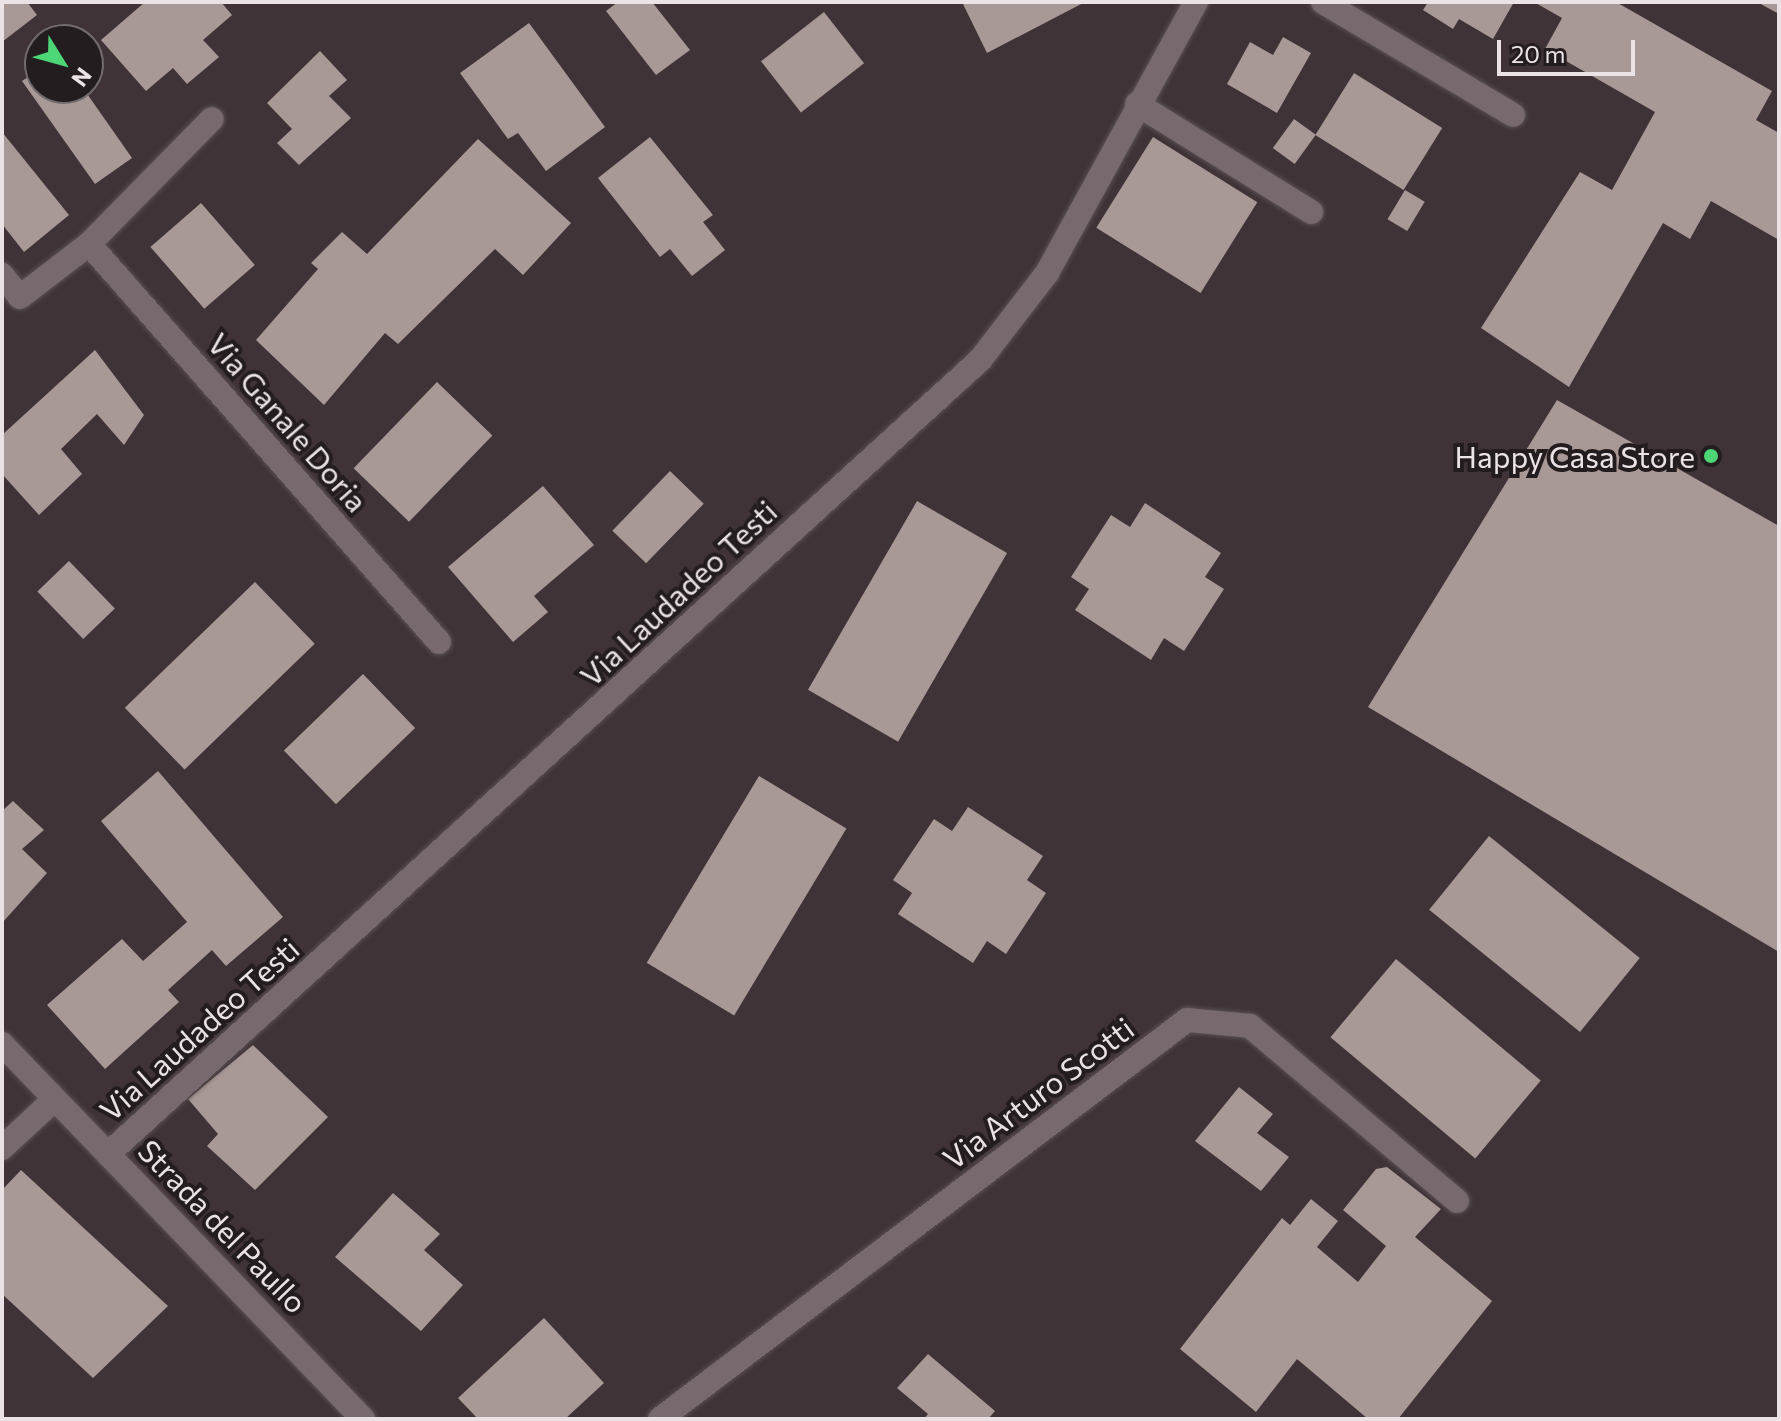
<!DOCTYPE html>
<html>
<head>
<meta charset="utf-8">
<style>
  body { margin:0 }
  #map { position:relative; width:1781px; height:1421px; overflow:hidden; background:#403337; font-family:Commissioner,sans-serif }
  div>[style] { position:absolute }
  .building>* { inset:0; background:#a89896; transform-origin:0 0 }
  .roads { filter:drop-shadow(0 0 2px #594f52) drop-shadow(0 0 2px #594f52) }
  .street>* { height:24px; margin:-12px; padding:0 12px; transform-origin:12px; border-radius:12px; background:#77696e }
  .dots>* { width:22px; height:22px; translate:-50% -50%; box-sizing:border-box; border:4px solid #231d1f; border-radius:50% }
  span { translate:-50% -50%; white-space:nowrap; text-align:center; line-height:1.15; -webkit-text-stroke:8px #231d1f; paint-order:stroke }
  .street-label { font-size:30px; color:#ebe2e5 }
  .poi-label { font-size:30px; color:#ebe2e5 }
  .right { translate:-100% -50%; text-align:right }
  .frame { position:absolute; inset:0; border:4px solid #ebe2e5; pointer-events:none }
  .north { position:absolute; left:24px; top:24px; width:80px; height:80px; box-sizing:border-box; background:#231d1f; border:2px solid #736c6e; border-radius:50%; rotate:127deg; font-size:22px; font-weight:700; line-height:32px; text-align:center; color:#ebe2e5 }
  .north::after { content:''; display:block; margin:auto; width:28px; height:36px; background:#4cd676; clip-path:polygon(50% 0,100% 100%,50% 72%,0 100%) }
  .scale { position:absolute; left:1497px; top:40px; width:138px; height:36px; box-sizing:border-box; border:4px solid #ebe2e5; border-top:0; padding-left:10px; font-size:24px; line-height:28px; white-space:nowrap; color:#ebe2e5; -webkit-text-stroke:6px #231d1f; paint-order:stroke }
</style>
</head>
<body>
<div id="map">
  <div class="building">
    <div style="clip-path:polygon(2px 2px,27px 2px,37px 15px,2px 42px)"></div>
    <div style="clip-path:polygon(145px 2px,221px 2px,232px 15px,203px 40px,219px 57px,187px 84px,173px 68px,146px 91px,101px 40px)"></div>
    <div style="clip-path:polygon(618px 2px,652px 2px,690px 50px,656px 75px,606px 11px)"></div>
    <div style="clip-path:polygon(962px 2px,1085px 2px,987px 53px)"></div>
    <div style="clip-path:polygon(1428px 2px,1514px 2px,1493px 39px,1459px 19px,1453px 29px,1423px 10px)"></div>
    <div style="clip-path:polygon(1534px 2px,1616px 2px,1772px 91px,1756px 120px,1779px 133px,1779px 240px,1711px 201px,1690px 239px,1663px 223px,1569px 387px,1481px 328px,1580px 172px,1612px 190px,1655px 112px,1545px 49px,1562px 18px)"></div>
    <div style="clip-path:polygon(1757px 2px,1779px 2px,1779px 14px)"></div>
    <div style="left:824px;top:12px;width:65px;height:80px;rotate:52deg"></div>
    <div style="clip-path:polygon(529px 23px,605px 127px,546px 171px,518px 133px,508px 139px,460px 73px)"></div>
    <div style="clip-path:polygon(1283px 37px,1311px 53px,1277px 113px,1227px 84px,1250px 42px,1273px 55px)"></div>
    <div style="clip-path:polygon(320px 51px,347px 80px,329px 96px,351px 118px,299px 165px,277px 143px,292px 129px,267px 103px)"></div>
    <div style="clip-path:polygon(40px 69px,40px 88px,83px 88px,132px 158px,95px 184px,22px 81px)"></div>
    <div style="left:1354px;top:73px;width:104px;height:73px;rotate:32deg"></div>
    <div style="left:1294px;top:119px;width:27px;height:36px;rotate:36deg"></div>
    <div style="clip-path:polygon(2px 132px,69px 215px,24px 252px,2px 224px)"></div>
    <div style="clip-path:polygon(650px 137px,713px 215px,703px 222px,725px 250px,692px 276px,670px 249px,660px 257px,598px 178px)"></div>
    <div style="left:1153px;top:137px;width:123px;height:107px;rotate:32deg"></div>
    <div style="clip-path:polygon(478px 139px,571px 223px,523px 275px,495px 249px,398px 344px,385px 333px,324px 405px,256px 340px,318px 269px,311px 263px,342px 232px,367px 254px)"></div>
    <div style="left:1405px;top:190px;width:23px;height:34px;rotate:31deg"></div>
    <div style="left:201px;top:203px;width:82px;height:67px;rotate:49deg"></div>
    <div style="clip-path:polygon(95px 350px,144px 415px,124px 445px,97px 414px,61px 449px,82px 474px,39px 515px,2px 474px,2px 435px)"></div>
    <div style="left:437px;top:382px;width:77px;height:120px;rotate:44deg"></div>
    <div style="clip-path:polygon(1557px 400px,1779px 526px,1779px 952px,1368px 707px)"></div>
    <div style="left:670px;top:471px;width:47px;height:83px;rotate:44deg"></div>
    <div style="clip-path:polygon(543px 486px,594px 545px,534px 596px,548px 612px,513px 642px,448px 567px)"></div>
    <div style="left:917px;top:501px;width:104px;height:218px;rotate:30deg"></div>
    <div style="clip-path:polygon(1145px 503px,1221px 553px,1205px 577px,1224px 589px,1184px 651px,1164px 638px,1151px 660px,1075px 610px,1089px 589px,1071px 577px,1111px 515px,1130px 527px)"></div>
    <div style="left:69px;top:561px;width:66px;height:44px;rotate:46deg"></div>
    <div style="left:255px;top:582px;width:86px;height:181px;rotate:46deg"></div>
    <div style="left:363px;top:674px;width:75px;height:110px;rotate:46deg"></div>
    <div style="clip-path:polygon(158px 771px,283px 917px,226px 966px,212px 950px,168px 990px,179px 1002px,105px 1069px,47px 1005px,122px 939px,143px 961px,187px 922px,101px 821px)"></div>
    <div style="left:759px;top:776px;width:102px;height:218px;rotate:31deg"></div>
    <div style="clip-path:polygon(13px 801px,44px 830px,22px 849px,47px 873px,2px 923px,2px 811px)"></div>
    <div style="clip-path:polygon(968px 807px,1043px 856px,1027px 880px,1046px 893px,1006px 954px,987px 941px,973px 963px,898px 914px,912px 893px,893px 880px,934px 819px,952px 831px)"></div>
    <div style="left:1489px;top:836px;width:194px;height:95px;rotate:39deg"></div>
    <div style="left:1396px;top:959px;width:189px;height:102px;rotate:40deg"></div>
    <div style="clip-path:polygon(253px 1045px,328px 1117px,255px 1190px,207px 1146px,218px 1134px,188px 1099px)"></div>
    <div style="clip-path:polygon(1239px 1087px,1273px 1114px,1257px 1133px,1289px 1157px,1261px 1191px,1195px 1141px)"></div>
    <div style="clip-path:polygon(1387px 1167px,1441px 1209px,1415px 1237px,1492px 1301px,1398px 1419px,1368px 1419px,1297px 1359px,1256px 1412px,1180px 1349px,1282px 1218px,1290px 1225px,1311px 1199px,1338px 1221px,1317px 1247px,1358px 1282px,1386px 1246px,1343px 1210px,1376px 1169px)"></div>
    <div style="clip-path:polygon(21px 1170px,168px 1306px,93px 1378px,2px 1294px,2px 1190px)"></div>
    <div style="clip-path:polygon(393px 1193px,440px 1234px,424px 1250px,463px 1285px,421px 1331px,335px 1257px)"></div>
    <div style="clip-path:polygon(544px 1318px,604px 1383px,565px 1419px,478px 1419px,458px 1398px)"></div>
    <div style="clip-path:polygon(928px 1354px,995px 1411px,988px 1419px,924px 1419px,928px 1414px,897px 1388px)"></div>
  </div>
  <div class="roads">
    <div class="street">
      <div style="left:1323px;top:2px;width:221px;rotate:30.7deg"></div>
      <div style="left:1137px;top:104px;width:205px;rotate:31.8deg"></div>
      <div style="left:89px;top:244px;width:175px;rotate:-45.5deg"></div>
      <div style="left:2px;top:275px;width:28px;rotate:51deg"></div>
      <div style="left:20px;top:297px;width:87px;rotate:-37.5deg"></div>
      <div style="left:89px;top:244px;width:530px;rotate:48.67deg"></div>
      <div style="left:2px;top:1044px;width:521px;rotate:46.09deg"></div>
      <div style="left:2px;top:1148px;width:72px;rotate:-42.8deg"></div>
      <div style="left:108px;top:1154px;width:1179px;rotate:-42.32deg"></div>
      <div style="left:980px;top:360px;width:110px;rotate:-52.4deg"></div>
      <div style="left:1047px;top:273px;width:309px;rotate:-61.2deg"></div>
      <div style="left:660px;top:1419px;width:661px;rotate:-37.13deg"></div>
      <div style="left:1187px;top:1020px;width:63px;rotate:5.4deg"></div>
      <div style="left:1250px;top:1026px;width:271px;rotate:40.2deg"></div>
    </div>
  </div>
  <div class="dots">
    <div style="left:1711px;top:456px;background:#4cd676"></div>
  </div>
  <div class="street-label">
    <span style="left:288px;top:422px;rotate:49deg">Via Ganale Doria</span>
    <span style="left:678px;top:593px;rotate:-43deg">Via Laudadeo Testi</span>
    <span style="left:199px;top:1029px;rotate:-42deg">Via Laudadeo Testi</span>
    <span style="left:1038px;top:1093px;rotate:-37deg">Via Arturo Scotti</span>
    <span style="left:223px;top:1226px;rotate:46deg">Strada del Paullo</span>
  </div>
  <div class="poi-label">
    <span class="right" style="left:1695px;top:456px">Happy Casa Store</span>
  </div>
  <div class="frame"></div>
  <div class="north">N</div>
  <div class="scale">20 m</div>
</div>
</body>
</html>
